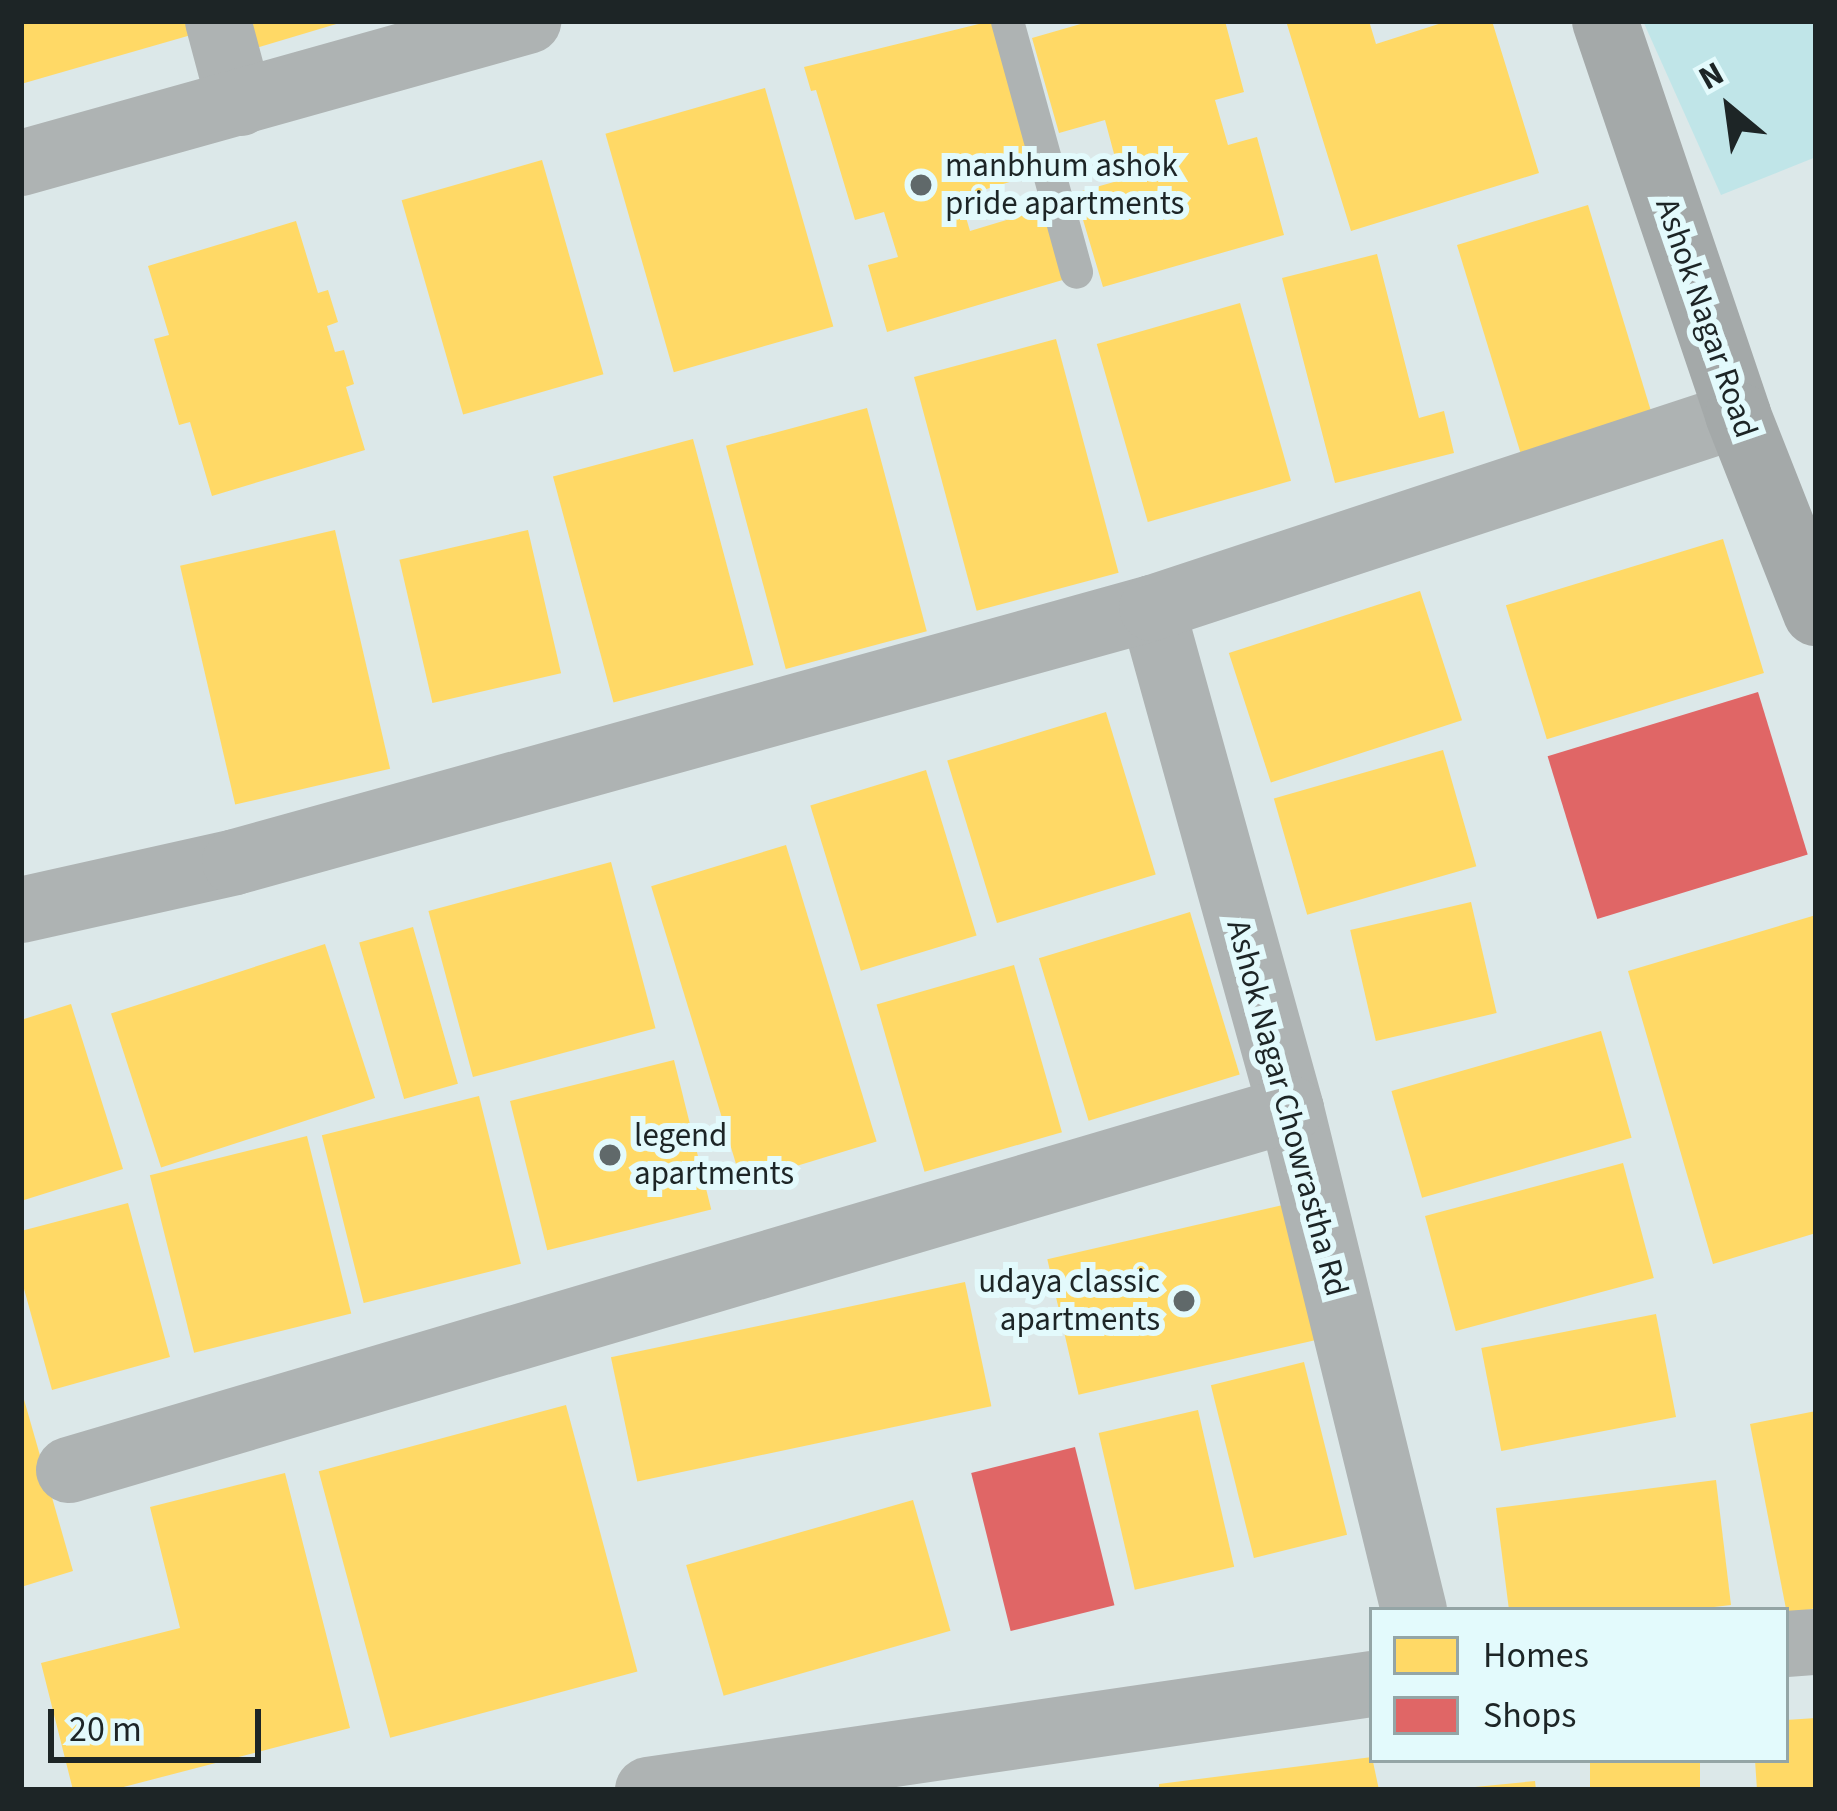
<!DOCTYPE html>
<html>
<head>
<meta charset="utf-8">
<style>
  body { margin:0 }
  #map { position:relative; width:1837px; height:1811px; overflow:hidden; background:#dce8e9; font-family:"Source Sans 3",sans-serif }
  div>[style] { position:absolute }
  .green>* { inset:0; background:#c0e5e8 }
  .homes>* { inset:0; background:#ffd966; transform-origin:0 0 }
  .shops>* { inset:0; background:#e06666; transform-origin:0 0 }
  .lane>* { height:33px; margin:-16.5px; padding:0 16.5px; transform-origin:16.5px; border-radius:16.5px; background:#aeb3b3 }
  .street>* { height:66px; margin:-33px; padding:0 33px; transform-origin:33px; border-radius:33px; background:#aeb3b3 }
  .secondary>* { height:66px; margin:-33px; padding:0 33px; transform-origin:33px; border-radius:33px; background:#a4a9a9 }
  .dots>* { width:33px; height:33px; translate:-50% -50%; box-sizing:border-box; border:6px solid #e3fafc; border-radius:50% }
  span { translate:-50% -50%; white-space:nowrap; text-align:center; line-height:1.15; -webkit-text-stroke:12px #e3fafc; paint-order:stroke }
  .poi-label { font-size:33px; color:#1d2526 }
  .left { translate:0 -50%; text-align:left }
  .right { translate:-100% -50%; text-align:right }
  .street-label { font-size:33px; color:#1d2526 }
  .frame { position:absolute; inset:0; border:24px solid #1d2526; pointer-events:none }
  .legend { position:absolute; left:1369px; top:1607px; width:420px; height:156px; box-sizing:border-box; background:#e3fafc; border:3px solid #94a5a6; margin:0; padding:15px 21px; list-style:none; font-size:36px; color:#1d2526 }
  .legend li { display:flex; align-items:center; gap:24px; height:60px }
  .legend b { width:60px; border:3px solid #94a5a6 }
  .north { position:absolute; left:1669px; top:48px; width:120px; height:120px; -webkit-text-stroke:9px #e3fafc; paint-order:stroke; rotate:331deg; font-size:33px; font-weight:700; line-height:48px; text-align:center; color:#1d2526 }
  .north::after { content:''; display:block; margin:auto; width:42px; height:54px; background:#1d2526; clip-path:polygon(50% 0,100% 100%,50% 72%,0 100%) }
  .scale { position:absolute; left:48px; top:1709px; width:213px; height:54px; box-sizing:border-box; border:6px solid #1d2526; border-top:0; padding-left:15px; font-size:36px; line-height:42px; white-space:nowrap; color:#1d2526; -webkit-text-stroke:9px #e3fafc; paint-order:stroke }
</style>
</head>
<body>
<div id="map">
  <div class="green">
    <div style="clip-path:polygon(1643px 21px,1816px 21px,1816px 157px,1721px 195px)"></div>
  </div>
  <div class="homes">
    <div style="clip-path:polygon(21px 21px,195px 21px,198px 33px,21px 84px)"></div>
    <div style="clip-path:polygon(249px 21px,343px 21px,343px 22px,256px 48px)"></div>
    <div style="clip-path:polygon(991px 21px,1036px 174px,960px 197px,970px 231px,1046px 208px,1066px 279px,887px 332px,868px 265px,898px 257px,884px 212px,855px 220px,816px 90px,811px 91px,804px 67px)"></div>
    <div style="clip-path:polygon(1091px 21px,1225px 21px,1244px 92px,1215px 100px,1228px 145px,1257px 137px,1284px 235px,1103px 287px,1075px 193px,1121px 180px,1105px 120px,1059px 133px,1032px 38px)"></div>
    <div style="clip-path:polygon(1286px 21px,1369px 21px,1376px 44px,1448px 21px,1492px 21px,1539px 173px,1351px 231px)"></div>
    <div style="left:765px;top:88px;width:248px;height:166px;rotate:74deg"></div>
    <div style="left:542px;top:160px;width:223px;height:146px;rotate:74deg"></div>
    <div style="left:1588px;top:205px;width:218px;height:137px;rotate:73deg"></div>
    <div style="clip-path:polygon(296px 221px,318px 293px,328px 290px,338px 322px,327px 326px,335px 352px,344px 350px,354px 384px,346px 387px,365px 450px,212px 496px,190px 422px,179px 425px,154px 339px,169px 335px,148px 266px)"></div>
    <div style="clip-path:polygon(1377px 254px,1419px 418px,1444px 411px,1454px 453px,1335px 483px,1282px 278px)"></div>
    <div style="left:1240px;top:303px;width:185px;height:149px;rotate:74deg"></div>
    <div style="left:1056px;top:339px;width:242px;height:147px;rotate:75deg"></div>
    <div style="left:867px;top:408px;width:231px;height:146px;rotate:75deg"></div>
    <div style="left:693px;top:439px;width:234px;height:145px;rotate:75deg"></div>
    <div style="left:335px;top:530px;width:245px;height:159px;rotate:77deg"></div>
    <div style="left:528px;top:530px;width:147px;height:132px;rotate:77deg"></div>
    <div style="left:1723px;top:539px;width:140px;height:227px;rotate:73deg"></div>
    <div style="left:1420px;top:591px;width:136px;height:201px;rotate:72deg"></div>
    <div style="left:1106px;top:712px;width:170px;height:166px;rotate:73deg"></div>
    <div style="left:1443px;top:750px;width:121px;height:176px;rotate:74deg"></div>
    <div style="left:926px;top:770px;width:173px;height:121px;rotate:73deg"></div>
    <div style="left:786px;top:845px;width:310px;height:141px;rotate:73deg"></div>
    <div style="left:611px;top:862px;width:172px;height:189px;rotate:75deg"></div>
    <div style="left:1471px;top:902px;width:114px;height:124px;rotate:77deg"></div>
    <div style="left:1190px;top:912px;width:170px;height:158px;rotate:73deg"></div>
    <div style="clip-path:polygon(1816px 915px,1816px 1233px,1713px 1264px,1628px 971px)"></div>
    <div style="left:413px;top:927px;width:163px;height:56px;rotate:74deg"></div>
    <div style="left:325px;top:944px;width:162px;height:225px;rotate:72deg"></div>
    <div style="left:1014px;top:965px;width:174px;height:143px;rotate:74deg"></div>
    <div style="clip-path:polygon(71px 1004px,123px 1169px,21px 1201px,21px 1020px)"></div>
    <div style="left:1601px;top:1031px;width:111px;height:218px;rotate:74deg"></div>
    <div style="left:674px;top:1060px;width:154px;height:169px;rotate:76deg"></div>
    <div style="left:479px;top:1096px;width:173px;height:162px;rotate:76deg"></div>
    <div style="left:307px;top:1136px;width:183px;height:162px;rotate:76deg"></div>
    <div style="left:1623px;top:1163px;width:119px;height:205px;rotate:75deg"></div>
    <div style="clip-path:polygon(128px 1203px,170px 1357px,52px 1390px,21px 1278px,21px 1231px)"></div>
    <div style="left:1287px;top:1204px;width:139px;height:246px;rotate:77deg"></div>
    <div style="left:965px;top:1282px;width:127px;height:362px;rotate:78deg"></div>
    <div style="left:1656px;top:1314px;width:105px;height:178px;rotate:79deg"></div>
    <div style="left:1304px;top:1362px;width:178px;height:96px;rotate:76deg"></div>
    <div style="clip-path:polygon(21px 1389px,73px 1571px,21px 1587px)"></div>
    <div style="left:566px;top:1405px;width:276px;height:256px;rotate:75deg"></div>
    <div style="left:1198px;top:1410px;width:161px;height:102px;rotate:77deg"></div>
    <div style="clip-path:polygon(1816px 1411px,1816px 1608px,1787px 1614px,1750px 1424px)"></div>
    <div style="clip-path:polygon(285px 1473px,350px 1728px,112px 1790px,73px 1790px,41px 1663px,180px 1628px,150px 1507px)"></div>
    <div style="clip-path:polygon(1716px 1480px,1731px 1605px,1689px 1610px,1509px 1610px,1496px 1508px)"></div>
    <div style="left:913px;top:1500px;width:136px;height:236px;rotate:74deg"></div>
    <div style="clip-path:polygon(1816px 1718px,1816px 1790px,1757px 1790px,1755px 1760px,1786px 1760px,1786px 1720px)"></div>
    <div style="clip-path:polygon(1372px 1757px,1379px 1790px,1159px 1790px,1159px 1784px)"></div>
    <div style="left:1590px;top:1760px;width:110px;height:30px"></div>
    <div style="clip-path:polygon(1535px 1781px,1536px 1790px,1475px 1790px,1475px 1787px)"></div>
  </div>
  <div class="shops">
    <div style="left:1758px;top:692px;width:170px;height:220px;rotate:73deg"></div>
    <div style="left:1075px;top:1447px;width:163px;height:107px;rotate:76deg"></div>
  </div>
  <div class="lane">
    <div style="left:1007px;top:21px;width:260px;rotate:74.6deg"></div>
  </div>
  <div class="street">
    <div style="left:218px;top:21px;width:85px;rotate:75deg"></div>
    <div style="left:21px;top:163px;width:527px;rotate:-15.65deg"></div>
    <div style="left:1152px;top:608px;width:520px;rotate:74.49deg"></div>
    <div style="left:1291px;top:1109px;width:516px;rotate:76.21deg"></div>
    <div style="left:21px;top:910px;width:219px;rotate:-12.6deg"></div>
    <div style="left:235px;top:862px;width:952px;rotate:-15.48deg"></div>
    <div style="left:1152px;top:608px;width:617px;rotate:-18.23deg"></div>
    <div style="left:69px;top:1470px;width:1274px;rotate:-16.46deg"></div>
    <div style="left:1786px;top:1644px;width:30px;rotate:-4deg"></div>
    <div style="left:648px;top:1790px;width:732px;rotate:-8.33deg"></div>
  </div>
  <div class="secondary">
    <div style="left:1605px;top:21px;width:416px;rotate:71.3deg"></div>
    <div style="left:1738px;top:415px;width:213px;rotate:68.5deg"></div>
  </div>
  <div class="dots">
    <div style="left:921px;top:185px;background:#60696a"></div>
    <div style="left:610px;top:1155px;background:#60696a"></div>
    <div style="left:1184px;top:1301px;background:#60696a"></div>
  </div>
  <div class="poi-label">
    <span class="left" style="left:945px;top:185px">manbhum ashok<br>pride apartments</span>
    <span class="left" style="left:634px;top:1155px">legend<br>apartments</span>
    <span class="right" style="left:1160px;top:1301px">udaya classic<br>apartments</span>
  </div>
  <div class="street-label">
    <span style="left:1706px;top:318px;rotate:71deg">Ashok Nagar Road</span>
    <span style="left:1287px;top:1108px;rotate:75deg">Ashok Nagar Chowrastha Rd</span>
  </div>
  <div class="frame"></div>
  <ul class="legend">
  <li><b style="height:33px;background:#ffd966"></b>Homes</li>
  <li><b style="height:33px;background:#e06666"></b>Shops</li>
  </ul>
  <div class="north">N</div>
  <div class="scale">20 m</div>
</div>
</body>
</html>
